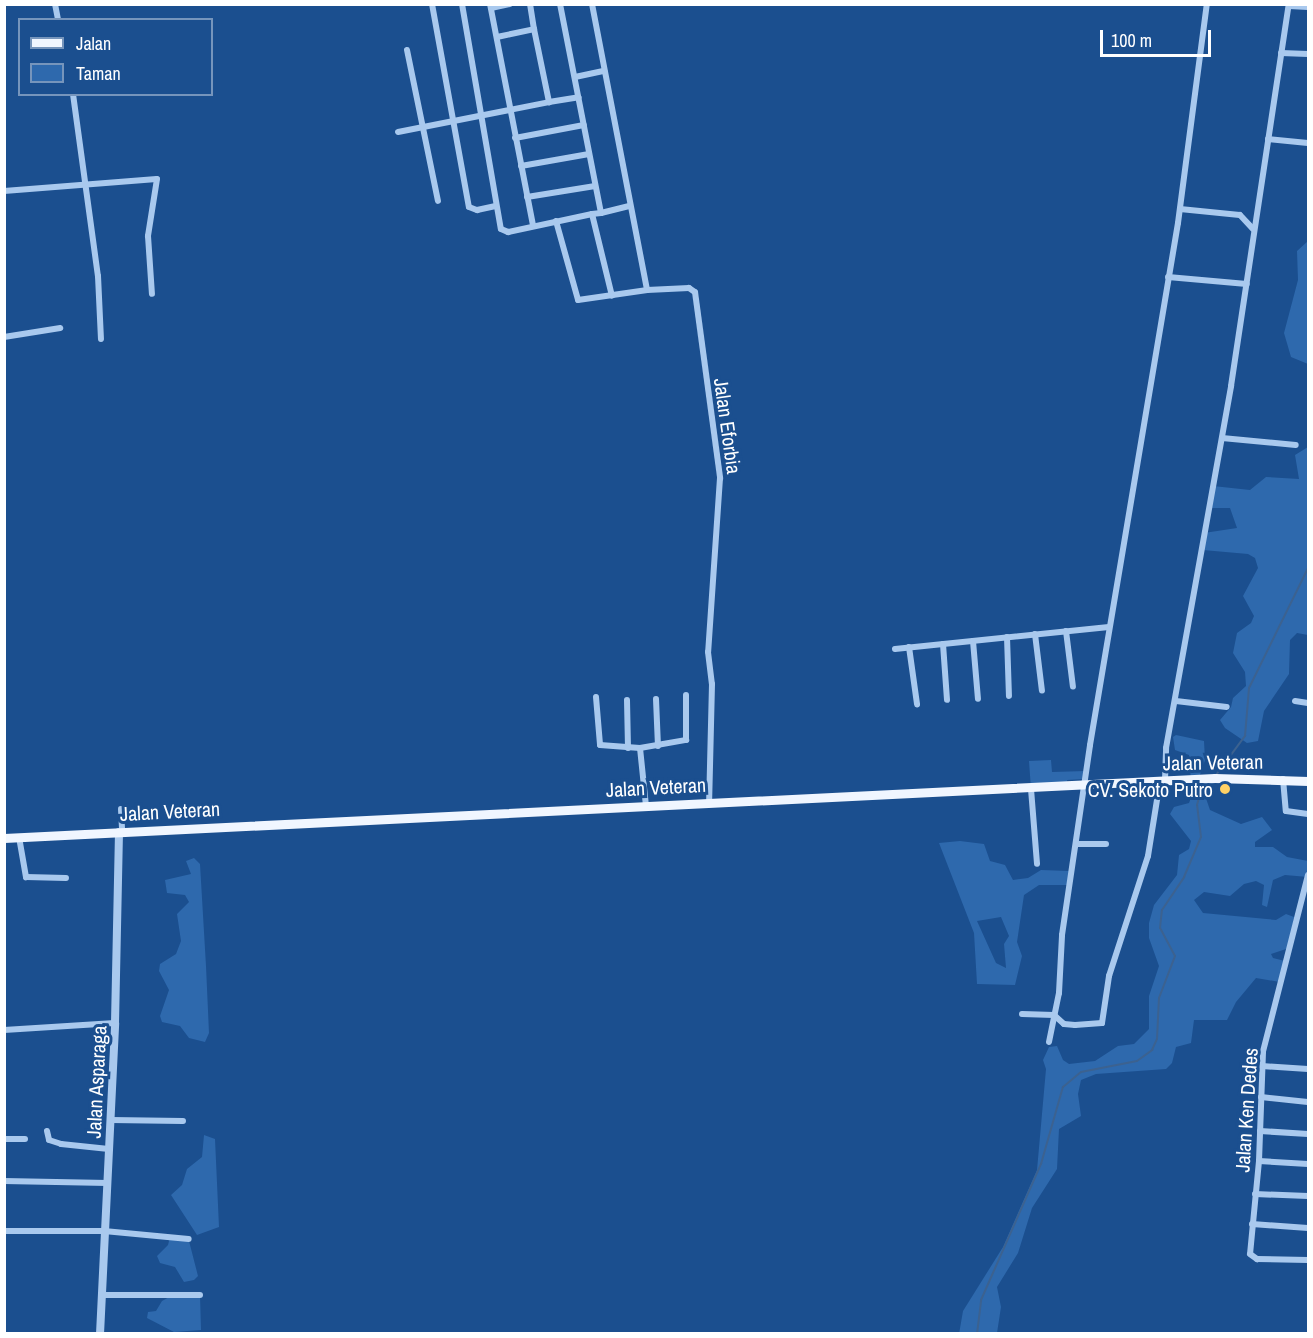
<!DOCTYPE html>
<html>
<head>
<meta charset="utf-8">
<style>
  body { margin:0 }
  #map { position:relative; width:1313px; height:1338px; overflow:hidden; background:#1b4f8f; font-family:"Archivo Narrow",sans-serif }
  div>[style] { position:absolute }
  .green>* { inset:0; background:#2e69ad }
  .stream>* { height:2px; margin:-1px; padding:0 1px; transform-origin:1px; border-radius:1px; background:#3c6290 }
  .minor>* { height:6px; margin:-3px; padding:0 3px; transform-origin:3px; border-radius:3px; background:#a9c9ee }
  .tertiary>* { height:8px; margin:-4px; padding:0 4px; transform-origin:4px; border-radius:4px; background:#a9c9ee }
  .primary>* { height:9px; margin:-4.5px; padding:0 4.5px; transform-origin:4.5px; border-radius:4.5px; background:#f0f6ff }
  .dots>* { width:16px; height:16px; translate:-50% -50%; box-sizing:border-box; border:3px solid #1b4f8f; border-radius:50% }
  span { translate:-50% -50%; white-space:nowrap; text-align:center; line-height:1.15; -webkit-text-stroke:6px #1b4f8f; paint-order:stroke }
  .street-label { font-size:20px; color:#fff }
  .poi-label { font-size:20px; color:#fff }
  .right { translate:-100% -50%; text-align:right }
  .frame { position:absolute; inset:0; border:6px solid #fff; pointer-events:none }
  .legend { position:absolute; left:18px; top:18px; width:195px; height:78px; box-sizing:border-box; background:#1b4f8f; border:2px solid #7695bc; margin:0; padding:8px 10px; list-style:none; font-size:18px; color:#fff }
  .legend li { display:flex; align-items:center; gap:12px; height:30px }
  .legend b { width:30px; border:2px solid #7695bc }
  .scale { position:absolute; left:1100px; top:30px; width:111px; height:27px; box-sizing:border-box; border:3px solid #fff; border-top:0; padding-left:8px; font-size:18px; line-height:21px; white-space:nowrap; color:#fff; -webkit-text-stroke:4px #1b4f8f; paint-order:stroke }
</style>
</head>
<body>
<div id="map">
  <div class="green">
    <div style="clip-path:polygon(1308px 241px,1308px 364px,1291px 357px,1284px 333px,1298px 280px,1297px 251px)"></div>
    <div style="clip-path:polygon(1308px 447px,1308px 635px,1297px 633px,1290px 640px,1289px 674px,1264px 711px,1258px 741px,1247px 743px,1225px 728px,1220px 720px,1231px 707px,1233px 698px,1246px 686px,1245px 672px,1233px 653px,1237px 633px,1251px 623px,1254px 616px,1243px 596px,1258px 568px,1255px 558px,1248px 554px,1203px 550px,1204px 533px,1237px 528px,1230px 508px,1209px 508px,1213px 486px,1250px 490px,1266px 477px,1299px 479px,1295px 455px)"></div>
    <div style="clip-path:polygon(1176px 735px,1204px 741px,1205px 760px,1199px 778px,1210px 810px,1241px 824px,1262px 817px,1272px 830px,1255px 842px,1255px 847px,1273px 847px,1287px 857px,1308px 861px,1308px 877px,1285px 875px,1273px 880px,1267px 907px,1262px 905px,1264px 885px,1256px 881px,1244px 884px,1230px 896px,1204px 892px,1194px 900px,1203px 913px,1276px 920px,1286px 914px,1294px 917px,1289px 948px,1271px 954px,1273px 958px,1285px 961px,1280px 982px,1256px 978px,1236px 1002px,1227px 1020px,1194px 1020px,1191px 1043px,1176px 1047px,1172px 1063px,1166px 1069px,1096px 1074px,1081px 1080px,1078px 1094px,1081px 1116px,1059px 1129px,1057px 1169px,1032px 1208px,1018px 1253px,997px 1287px,1001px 1307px,997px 1333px,959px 1334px,963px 1311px,1003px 1247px,1037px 1170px,1046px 1069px,1043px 1060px,1049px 1047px,1057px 1046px,1063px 1060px,1069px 1064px,1095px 1061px,1118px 1046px,1134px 1044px,1149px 1029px,1149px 996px,1159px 966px,1149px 938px,1149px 923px,1154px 905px,1177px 875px,1179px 855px,1189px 849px,1191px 841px,1170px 814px,1174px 807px,1189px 803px,1192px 795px,1189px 755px,1175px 750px,1173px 737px)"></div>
    <div style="clip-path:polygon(1051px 760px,1052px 772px,1086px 771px,1085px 779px,1067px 780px,1068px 787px,1031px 789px,1029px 761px)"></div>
    <div style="clip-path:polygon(evenodd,960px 841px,984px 844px,990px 861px,1005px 865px,1013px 880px,1028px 878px,1041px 870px,1069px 871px,1067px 885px,1039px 885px,1024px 895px,1017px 942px,1022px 956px,1015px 985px,977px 984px,974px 933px,939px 843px,960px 841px,1001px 917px,1009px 936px,1004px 944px,1006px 968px,996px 963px,977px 921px,1001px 917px)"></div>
    <div style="clip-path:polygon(194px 858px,200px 864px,206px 966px,209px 1033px,205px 1042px,189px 1038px,180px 1026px,162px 1022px,160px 1016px,169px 990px,159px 971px,160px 964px,176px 954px,181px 941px,177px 914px,189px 902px,185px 895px,167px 893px,165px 880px,191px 874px,186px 861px)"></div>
    <div style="clip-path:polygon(204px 1135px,215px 1139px,219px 1227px,197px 1235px,171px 1195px,182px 1185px,187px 1169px,202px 1157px)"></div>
    <div style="clip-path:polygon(170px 1237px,189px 1241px,198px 1276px,194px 1280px,184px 1282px,175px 1267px,160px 1263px,157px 1256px,168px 1245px)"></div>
    <div style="clip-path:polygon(200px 1295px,201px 1330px,174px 1332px,147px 1318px,148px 1312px,156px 1311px,162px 1301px,171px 1296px)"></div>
  </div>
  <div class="stream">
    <div style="left:1216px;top:775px;width:49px;rotate:-53.4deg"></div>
    <div style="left:1245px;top:736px;width:48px;rotate:-85.2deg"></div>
    <div style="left:1249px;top:688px;width:134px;rotate:-63.8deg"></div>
    <div style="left:977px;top:1334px;width:34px;rotate:-83deg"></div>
    <div style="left:981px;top:1300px;width:149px;rotate:-66.2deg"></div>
    <div style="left:1041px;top:1164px;width:80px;rotate:-74.1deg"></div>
    <div style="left:1063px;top:1087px;width:23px;rotate:-40deg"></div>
    <div style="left:1081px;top:1072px;width:57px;rotate:-11.1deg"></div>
    <div style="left:1137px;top:1061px;width:19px;rotate:-36deg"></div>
    <div style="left:1152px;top:1050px;width:12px;rotate:-66deg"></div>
    <div style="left:1157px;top:1039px;width:41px;rotate:-87.2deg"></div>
    <div style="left:1159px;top:998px;width:45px;rotate:-69.1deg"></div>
    <div style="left:1175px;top:956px;width:32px;rotate:-118deg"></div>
    <div style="left:1160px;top:928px;width:18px;rotate:-84deg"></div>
    <div style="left:1162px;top:910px;width:40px;rotate:-56deg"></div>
    <div style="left:1184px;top:877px;width:43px;rotate:-67deg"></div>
    <div style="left:1201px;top:837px;width:32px;rotate:-97deg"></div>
    <div style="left:1197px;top:805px;width:24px;rotate:-75deg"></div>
  </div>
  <div class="minor">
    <div style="left:55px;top:4px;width:16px;rotate:79deg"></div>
    <div style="left:432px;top:4px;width:206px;rotate:79.7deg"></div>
    <div style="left:469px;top:207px;width:9px;rotate:21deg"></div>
    <div style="left:477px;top:210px;width:19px;rotate:-12deg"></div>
    <div style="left:462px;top:4px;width:228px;rotate:80.2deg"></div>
    <div style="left:501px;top:229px;width:8px;rotate:23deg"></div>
    <div style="left:508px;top:232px;width:86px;rotate:-12.1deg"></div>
    <div style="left:490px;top:4px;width:226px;rotate:79deg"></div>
    <div style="left:530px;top:4px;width:25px;rotate:81deg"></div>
    <div style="left:560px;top:4px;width:213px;rotate:78.9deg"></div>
    <div style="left:601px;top:213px;width:9px;rotate:174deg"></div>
    <div style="left:592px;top:214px;width:84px;rotate:76.3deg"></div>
    <div style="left:592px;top:4px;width:291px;rotate:79.1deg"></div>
    <div style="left:1289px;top:6px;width:19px;rotate:3deg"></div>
    <div style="left:491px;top:8px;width:19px;rotate:-12deg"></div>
    <div style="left:497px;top:37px;width:38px;rotate:-12deg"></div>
    <div style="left:534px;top:29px;width:75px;rotate:78.4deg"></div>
    <div style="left:549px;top:102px;width:30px;rotate:-9deg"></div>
    <div style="left:407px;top:50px;width:154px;rotate:78.4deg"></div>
    <div style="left:1281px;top:53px;width:27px;rotate:2deg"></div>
    <div style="left:575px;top:77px;width:30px;rotate:-12deg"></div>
    <div style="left:73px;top:94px;width:184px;rotate:82.2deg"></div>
    <div style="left:98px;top:276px;width:63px;rotate:87.3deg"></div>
    <div style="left:398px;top:132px;width:154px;rotate:-11.2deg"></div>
    <div style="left:515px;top:138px;width:70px;rotate:-10.7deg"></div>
    <div style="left:1268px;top:139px;width:40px;rotate:5.7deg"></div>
    <div style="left:521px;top:166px;width:69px;rotate:-10deg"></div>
    <div style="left:4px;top:191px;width:153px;rotate:-4.5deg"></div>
    <div style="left:157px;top:179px;width:58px;rotate:99deg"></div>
    <div style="left:148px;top:236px;width:58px;rotate:86.1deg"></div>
    <div style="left:527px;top:197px;width:69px;rotate:-9.2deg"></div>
    <div style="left:1180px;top:209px;width:60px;rotate:5.7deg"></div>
    <div style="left:1240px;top:215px;width:19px;rotate:47deg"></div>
    <div style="left:601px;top:213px;width:29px;rotate:-14deg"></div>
    <div style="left:556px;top:221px;width:82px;rotate:74.4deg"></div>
    <div style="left:578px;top:300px;width:70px;rotate:-8.2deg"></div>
    <div style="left:647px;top:290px;width:42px;rotate:-2.7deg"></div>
    <div style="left:689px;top:288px;width:7px;rotate:34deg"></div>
    <div style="left:695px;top:292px;width:188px;rotate:82.3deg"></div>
    <div style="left:720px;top:478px;width:174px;rotate:93.9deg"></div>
    <div style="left:708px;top:652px;width:32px;rotate:83deg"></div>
    <div style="left:712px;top:684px;width:119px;rotate:91.4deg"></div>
    <div style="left:1168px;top:277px;width:79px;rotate:5.1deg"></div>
    <div style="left:4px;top:337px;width:57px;rotate:-9.1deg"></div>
    <div style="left:1222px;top:438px;width:74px;rotate:5.4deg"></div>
    <div style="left:1066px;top:631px;width:56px;rotate:82.9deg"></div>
    <div style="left:1035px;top:634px;width:57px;rotate:83deg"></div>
    <div style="left:1007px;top:637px;width:59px;rotate:88.1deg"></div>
    <div style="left:973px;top:641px;width:58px;rotate:85.1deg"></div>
    <div style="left:943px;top:644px;width:56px;rotate:85.9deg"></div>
    <div style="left:909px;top:647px;width:58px;rotate:82deg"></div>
    <div style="left:895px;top:649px;width:215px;rotate:-5.9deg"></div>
    <div style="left:596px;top:697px;width:48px;rotate:85.2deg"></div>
    <div style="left:600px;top:745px;width:40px;rotate:4.3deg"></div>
    <div style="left:640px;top:748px;width:47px;rotate:-9.9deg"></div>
    <div style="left:686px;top:740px;width:45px;rotate:-90deg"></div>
    <div style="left:656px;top:699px;width:47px;rotate:87.6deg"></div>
    <div style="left:627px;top:700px;width:48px;rotate:88.8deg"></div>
    <div style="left:1176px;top:701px;width:51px;rotate:6.7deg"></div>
    <div style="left:1295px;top:701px;width:13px;rotate:9deg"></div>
    <div style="left:640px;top:748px;width:58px;rotate:84.1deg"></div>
    <div style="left:1283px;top:779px;width:32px;rotate:85deg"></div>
    <div style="left:1286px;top:811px;width:22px;rotate:8deg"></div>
    <div style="left:1165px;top:780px;width:32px;rotate:-88deg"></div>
    <div style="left:1166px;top:748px;width:368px;rotate:-79.8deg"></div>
    <div style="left:1231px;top:386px;width:386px;rotate:-81.4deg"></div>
    <div style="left:1031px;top:789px;width:75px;rotate:85.4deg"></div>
    <div style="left:121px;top:809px;width:22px;rotate:87deg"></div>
    <div style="left:19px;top:837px;width:41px;rotate:80.1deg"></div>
    <div style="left:26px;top:877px;width:40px;rotate:1.4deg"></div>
    <div style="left:1078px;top:844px;width:28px"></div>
    <div style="left:1308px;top:875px;width:183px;rotate:104.3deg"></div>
    <div style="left:1263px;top:1052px;width:109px;rotate:92.1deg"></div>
    <div style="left:1259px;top:1161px;width:93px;rotate:95.5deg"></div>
    <div style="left:1250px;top:1254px;width:9px;rotate:36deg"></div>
    <div style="left:1257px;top:1259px;width:51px;rotate:1.1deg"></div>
    <div style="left:1022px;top:1014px;width:32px;rotate:2deg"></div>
    <div style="left:1054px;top:1015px;width:13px;rotate:42deg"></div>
    <div style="left:1064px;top:1024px;width:11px;rotate:5deg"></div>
    <div style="left:1075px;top:1025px;width:27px;rotate:-4deg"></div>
    <div style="left:1102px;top:1023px;width:48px;rotate:-81.5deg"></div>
    <div style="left:1109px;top:976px;width:126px;rotate:-72deg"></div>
    <div style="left:1148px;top:856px;width:76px;rotate:-80.9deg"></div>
    <div style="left:4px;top:1030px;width:111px;rotate:-3.6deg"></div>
    <div style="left:1049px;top:1042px;width:50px;rotate:-78.5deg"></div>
    <div style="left:1059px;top:993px;width:58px;rotate:-87deg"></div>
    <div style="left:1062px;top:935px;width:192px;rotate:-81.6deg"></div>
    <div style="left:1090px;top:745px;width:529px;rotate:-80.43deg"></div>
    <div style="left:1178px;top:223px;width:221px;rotate:-82.5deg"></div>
    <div style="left:1262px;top:1066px;width:46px;rotate:3.7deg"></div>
    <div style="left:1261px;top:1097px;width:47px;rotate:6.1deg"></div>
    <div style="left:111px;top:1120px;width:72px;rotate:0.8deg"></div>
    <div style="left:47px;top:1131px;width:9px;rotate:77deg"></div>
    <div style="left:49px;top:1140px;width:13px;rotate:18deg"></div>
    <div style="left:61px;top:1144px;width:48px;rotate:5.9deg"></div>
    <div style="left:1260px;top:1131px;width:48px;rotate:3.6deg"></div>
    <div style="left:4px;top:1139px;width:21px"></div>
    <div style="left:1259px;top:1161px;width:49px;rotate:3.5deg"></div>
    <div style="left:4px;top:1181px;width:104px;rotate:1.1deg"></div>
    <div style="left:1255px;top:1194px;width:53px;rotate:2.2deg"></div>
    <div style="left:1252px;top:1224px;width:56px;rotate:4.1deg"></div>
    <div style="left:4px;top:1231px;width:100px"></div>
    <div style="left:104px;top:1231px;width:85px;rotate:5.4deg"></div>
    <div style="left:101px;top:1295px;width:99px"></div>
  </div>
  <div class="tertiary">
    <div style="left:100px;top:1334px;width:311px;rotate:-87.2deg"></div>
    <div style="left:115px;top:1023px;width:191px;rotate:-88.8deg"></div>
  </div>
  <div class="primary">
    <div style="left:4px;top:838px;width:1212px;rotate:-2.84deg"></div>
    <div style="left:1215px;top:778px;width:93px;rotate:1.8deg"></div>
  </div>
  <div class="dots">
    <div style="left:1225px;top:789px;background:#ffd166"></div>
  </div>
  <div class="street-label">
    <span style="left:728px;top:426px;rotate:82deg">Jalan Eforbia</span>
    <span style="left:1213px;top:762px;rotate:-1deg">Jalan Veteran</span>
    <span style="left:656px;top:787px;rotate:-3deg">Jalan Veteran</span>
    <span style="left:170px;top:811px;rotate:-3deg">Jalan Veteran</span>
    <span style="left:96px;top:1082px;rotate:-87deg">Jalan Asparaga</span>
    <span style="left:1246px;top:1110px;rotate:-86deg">Jalan Ken Dedes</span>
  </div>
  <div class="poi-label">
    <span class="right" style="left:1213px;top:789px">CV. Sekoto Putro</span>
  </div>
  <div class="frame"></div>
  <ul class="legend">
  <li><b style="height:8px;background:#f0f6ff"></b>Jalan</li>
  <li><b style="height:16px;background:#2e69ad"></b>Taman</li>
  </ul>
  <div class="scale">100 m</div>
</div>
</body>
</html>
